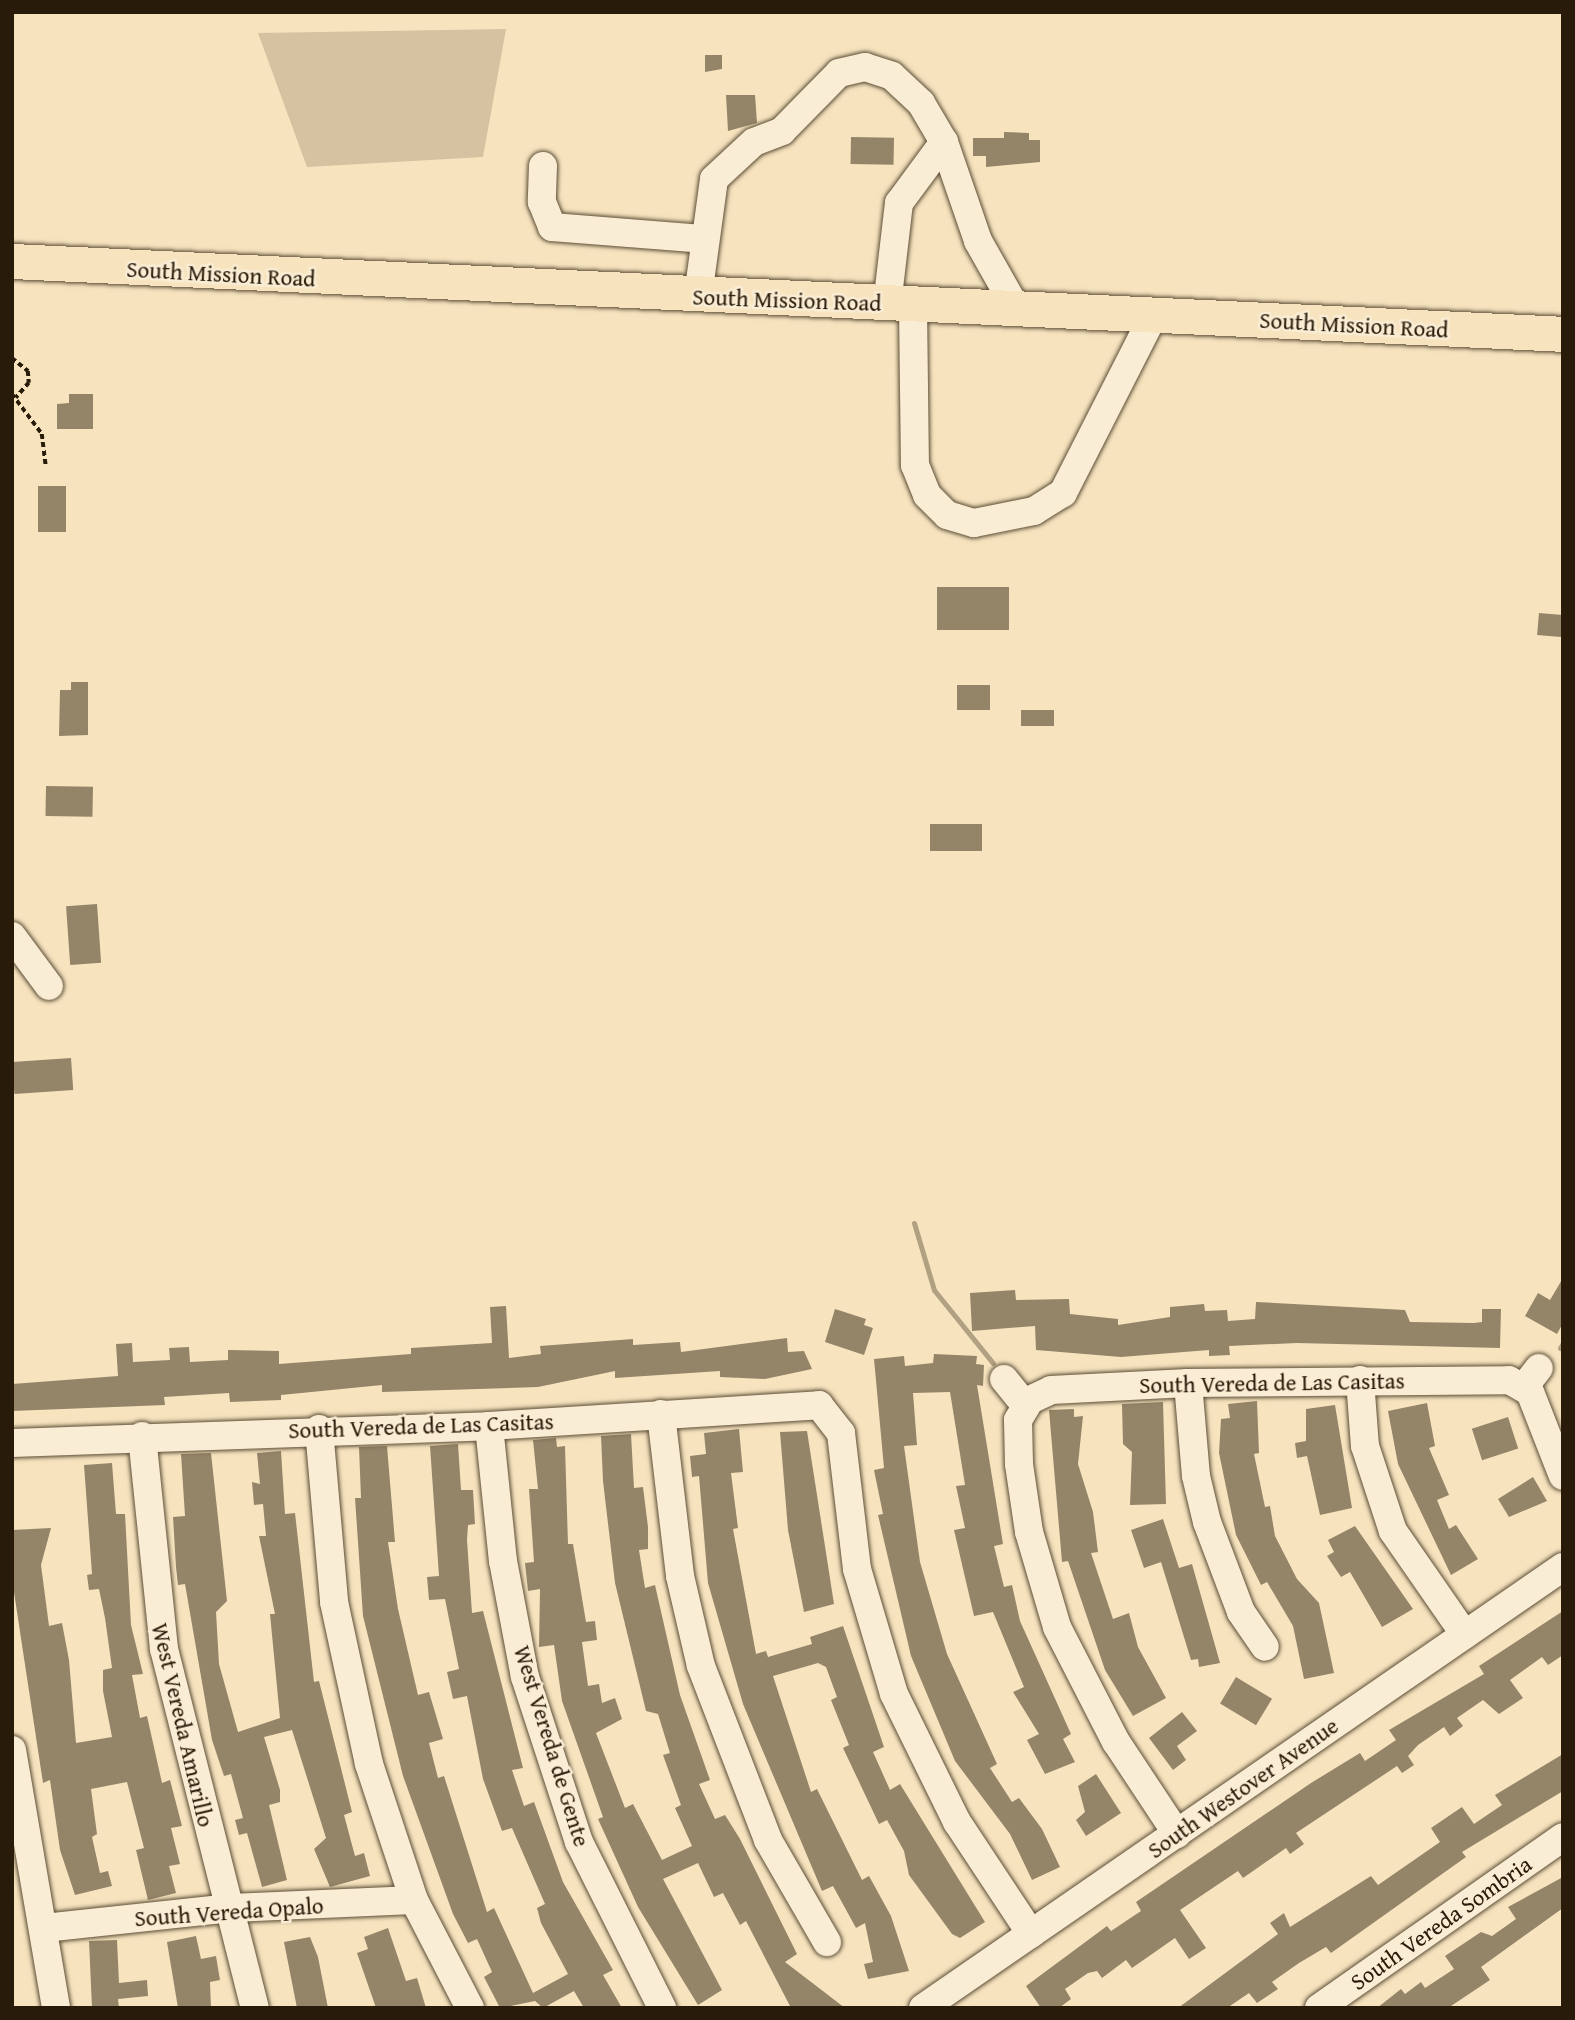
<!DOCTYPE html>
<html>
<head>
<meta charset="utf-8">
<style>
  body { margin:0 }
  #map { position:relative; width:1575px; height:2020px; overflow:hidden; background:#f7e4bf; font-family:"Gentium Book Plus",serif }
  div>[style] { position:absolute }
  .green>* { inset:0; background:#d4c2a0 }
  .stream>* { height:5px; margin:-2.5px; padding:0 2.5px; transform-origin:2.5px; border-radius:2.5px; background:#b1a081 }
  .building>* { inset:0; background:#948468; transform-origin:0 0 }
  .path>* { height:3.5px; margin-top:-1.75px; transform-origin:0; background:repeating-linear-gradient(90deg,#291b09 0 5px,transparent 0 8.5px) }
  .roads { filter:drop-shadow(0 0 2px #5c4d36) drop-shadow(0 0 2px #5c4d36) }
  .minor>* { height:28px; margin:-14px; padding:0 14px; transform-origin:14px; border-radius:14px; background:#faedd5 }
  .major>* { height:35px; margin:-17.5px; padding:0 17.5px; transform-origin:17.5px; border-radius:17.5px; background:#f7e4bf }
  span { translate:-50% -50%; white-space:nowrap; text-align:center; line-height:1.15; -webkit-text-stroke:5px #faedd5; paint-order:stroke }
  .street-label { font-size:23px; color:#291b09 }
  .frame { position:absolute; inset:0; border:14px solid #291b09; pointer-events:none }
</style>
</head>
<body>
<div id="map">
  <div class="green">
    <div style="clip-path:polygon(506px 29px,483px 157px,307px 167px,258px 33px)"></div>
  </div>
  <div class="stream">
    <div style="left:914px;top:1223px;width:70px;rotate:73.4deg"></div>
    <div style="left:934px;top:1290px;width:94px;rotate:51.1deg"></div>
    <div style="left:1560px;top:1348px;width:6px;rotate:-59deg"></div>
  </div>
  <div class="building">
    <div style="clip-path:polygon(705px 55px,722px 55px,722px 69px,705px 72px)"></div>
    <div style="clip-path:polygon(726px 95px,755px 95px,757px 123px,728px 131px)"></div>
    <div style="clip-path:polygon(1004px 132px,1029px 133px,1029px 140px,1040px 140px,1040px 162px,986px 167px,986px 156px,973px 156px,973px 138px,1004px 138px)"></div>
    <div style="left:851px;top:137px;width:43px;height:27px;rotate:1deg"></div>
    <div style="clip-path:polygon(69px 394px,93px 394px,93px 429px,57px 429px,57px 404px,69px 403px)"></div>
    <div style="left:66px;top:486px;width:46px;height:28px;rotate:90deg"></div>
    <div style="left:937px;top:587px;width:72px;height:43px"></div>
    <div style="left:1539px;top:613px;width:24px;height:22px;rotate:5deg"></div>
    <div style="clip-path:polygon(71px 682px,88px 682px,88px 735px,59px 736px,60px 690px,71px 690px)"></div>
    <div style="left:990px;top:685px;width:25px;height:33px;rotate:90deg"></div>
    <div style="left:1054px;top:710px;width:16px;height:33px;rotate:90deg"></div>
    <div style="left:46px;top:786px;width:47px;height:30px;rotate:1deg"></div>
    <div style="left:982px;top:824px;width:27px;height:52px;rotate:90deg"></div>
    <div style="left:97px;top:904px;width:59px;height:31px;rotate:86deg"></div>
    <div style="left:71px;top:1058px;width:32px;height:59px;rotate:86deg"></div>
    <div style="clip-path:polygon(1563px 1278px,1563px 1323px,1557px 1334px,1525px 1316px,1538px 1293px,1550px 1300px)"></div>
    <div style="clip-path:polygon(1015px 1290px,1016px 1300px,1069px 1299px,1070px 1314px,1118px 1319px,1118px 1325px,1170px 1317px,1170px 1307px,1204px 1304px,1205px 1311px,1227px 1310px,1228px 1321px,1255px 1319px,1256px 1302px,1405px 1310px,1410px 1322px,1474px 1323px,1482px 1322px,1482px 1309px,1501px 1309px,1500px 1348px,1297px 1343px,1229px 1346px,1230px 1355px,1209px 1356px,1209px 1350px,1121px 1357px,1036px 1350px,1035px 1326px,972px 1331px,970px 1293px)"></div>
    <div style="clip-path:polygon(506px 1306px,509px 1358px,541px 1354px,540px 1346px,633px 1339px,633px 1345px,680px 1342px,681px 1352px,787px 1338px,788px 1352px,804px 1351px,812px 1369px,765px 1379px,720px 1377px,720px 1371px,615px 1378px,615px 1371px,538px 1387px,382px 1392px,382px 1385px,281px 1395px,281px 1400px,230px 1402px,229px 1393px,164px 1397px,165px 1405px,12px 1411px,12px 1384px,118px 1376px,116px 1344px,132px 1343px,133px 1362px,170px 1360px,169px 1348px,189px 1347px,190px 1362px,228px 1360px,228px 1350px,279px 1351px,279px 1364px,411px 1354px,411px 1348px,492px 1343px,490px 1307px)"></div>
    <div style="clip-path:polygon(835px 1309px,866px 1319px,864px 1325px,873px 1328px,864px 1355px,825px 1342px)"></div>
    <div style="clip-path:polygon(934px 1354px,977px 1356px,976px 1364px,984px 1365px,983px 1386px,977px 1385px,1003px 1544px,994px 1546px,1004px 1587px,1012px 1585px,1020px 1621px,1071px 1734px,1063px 1739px,1075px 1762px,1045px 1774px,1027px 1740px,1039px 1734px,1013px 1692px,1024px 1687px,993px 1612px,974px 1616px,954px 1530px,965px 1528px,956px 1486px,965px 1485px,950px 1392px,913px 1393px,917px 1445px,904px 1446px,920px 1562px,947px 1654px,997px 1764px,990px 1768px,1012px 1802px,1019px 1798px,1042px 1829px,1060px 1867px,1032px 1880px,1010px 1834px,955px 1761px,911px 1656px,878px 1515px,883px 1514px,874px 1470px,884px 1468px,874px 1359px,904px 1356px,905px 1366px,933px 1363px)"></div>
    <div style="clip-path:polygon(1257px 1401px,1259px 1453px,1254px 1454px,1265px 1507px,1270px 1506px,1275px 1536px,1297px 1579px,1319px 1603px,1334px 1673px,1304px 1679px,1293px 1626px,1267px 1582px,1261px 1585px,1236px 1535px,1219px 1453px,1221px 1419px,1230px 1418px,1228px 1404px)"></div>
    <div style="clip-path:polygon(1163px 1402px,1166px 1504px,1130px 1505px,1132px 1452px,1123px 1444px,1122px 1404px)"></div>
    <div style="clip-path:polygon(1427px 1403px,1435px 1446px,1429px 1448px,1449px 1495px,1437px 1500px,1449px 1529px,1456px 1525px,1478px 1559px,1451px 1575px,1398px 1464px,1388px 1411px)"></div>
    <div style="clip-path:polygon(1335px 1405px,1352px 1508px,1320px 1515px,1307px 1456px,1297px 1458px,1295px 1443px,1306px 1441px,1306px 1409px)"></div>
    <div style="clip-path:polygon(1074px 1409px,1074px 1417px,1083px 1416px,1078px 1464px,1093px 1512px,1098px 1552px,1091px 1553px,1113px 1619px,1129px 1613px,1138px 1647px,1166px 1698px,1133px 1716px,1105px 1670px,1068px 1561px,1062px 1562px,1049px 1410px)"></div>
    <div style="left:1508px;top:1417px;width:33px;height:38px;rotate:72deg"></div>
    <div style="clip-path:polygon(739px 1429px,743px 1472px,731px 1473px,738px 1528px,733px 1529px,756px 1654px,766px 1651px,768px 1657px,812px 1644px,810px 1637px,843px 1626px,884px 1747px,873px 1752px,890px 1790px,900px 1784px,985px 1922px,960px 1938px,952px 1934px,909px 1875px,904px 1851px,887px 1820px,879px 1824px,843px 1748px,849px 1745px,831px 1700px,837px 1697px,826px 1667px,818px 1663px,773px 1676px,811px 1792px,817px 1789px,862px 1880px,869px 1876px,891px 1916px,909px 1971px,868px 1979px,864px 1964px,873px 1962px,865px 1923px,856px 1928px,833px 1886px,822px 1891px,743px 1704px,708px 1583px,699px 1476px,692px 1477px,690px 1456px,706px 1454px,704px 1433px)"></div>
    <div style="clip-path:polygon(807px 1431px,834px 1604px,804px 1612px,788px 1530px,780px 1432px)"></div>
    <div style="clip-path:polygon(631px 1434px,634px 1488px,643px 1487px,648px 1527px,648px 1549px,639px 1550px,645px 1588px,655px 1585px,680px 1695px,710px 1780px,699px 1784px,715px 1819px,725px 1815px,740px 1839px,797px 1954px,785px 1962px,845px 2008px,791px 2008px,746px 1921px,740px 1925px,723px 1893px,714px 1897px,698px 1863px,663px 1879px,722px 1990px,698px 2005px,638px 1907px,598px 1819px,603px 1817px,562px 1701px,554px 1645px,539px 1647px,540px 1589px,528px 1591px,525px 1563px,534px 1562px,529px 1489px,538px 1489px,533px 1440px,556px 1438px,557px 1447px,565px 1446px,568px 1544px,573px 1544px,586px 1622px,595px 1621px,597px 1640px,582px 1642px,588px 1686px,599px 1684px,602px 1703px,615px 1698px,622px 1719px,596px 1733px,625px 1808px,633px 1804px,662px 1860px,692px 1846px,675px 1808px,681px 1805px,663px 1755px,670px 1753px,658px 1714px,646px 1711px,615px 1583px,603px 1481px,601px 1436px)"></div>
    <div style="clip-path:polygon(458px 1444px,461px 1490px,473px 1490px,475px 1524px,468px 1525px,467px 1540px,472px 1613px,483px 1611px,523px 1768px,512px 1770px,524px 1806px,534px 1802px,563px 1882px,613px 1970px,603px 1975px,622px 2008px,584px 2008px,574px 1991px,543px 2008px,535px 2001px,500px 2008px,484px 1977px,492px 1972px,477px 1939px,468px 1943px,453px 1914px,403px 1776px,363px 1616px,355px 1498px,361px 1498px,359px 1447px,387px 1446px,395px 1542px,388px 1542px,398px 1609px,418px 1695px,429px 1692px,443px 1739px,429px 1743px,438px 1778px,444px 1776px,487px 1912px,494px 1908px,533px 1993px,568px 1974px,541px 1923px,537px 1908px,545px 1904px,512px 1828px,502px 1831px,483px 1779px,467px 1696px,453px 1699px,447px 1672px,459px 1669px,445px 1599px,429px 1600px,427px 1577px,439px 1576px,430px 1446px)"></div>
    <div style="clip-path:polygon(281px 1451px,285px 1514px,295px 1513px,314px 1682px,319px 1681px,352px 1812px,344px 1815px,355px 1856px,364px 1853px,370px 1876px,330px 1887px,314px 1849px,326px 1838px,292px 1730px,264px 1737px,280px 1790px,280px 1802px,269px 1805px,287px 1880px,262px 1887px,247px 1833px,239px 1835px,235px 1820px,243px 1818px,231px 1774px,224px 1776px,212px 1740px,185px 1584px,178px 1585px,176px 1567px,173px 1517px,185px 1516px,181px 1454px,211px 1453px,227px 1601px,216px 1612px,219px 1664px,238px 1732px,280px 1718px,270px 1614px,275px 1614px,259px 1536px,266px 1536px,263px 1504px,254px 1505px,252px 1482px,260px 1484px,257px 1453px)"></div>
    <div style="clip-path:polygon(112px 1463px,116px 1514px,125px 1514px,131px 1625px,143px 1674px,132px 1675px,140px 1718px,147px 1716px,162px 1783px,170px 1780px,182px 1826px,171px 1828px,180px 1864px,169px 1866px,176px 1893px,148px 1900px,136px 1850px,144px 1848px,127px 1782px,91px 1789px,97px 1834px,92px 1837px,100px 1873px,108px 1871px,112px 1886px,75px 1895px,60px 1850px,50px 1780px,43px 1783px,12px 1579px,12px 1530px,51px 1528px,41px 1565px,49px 1626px,62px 1623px,69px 1660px,76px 1743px,112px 1737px,103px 1691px,103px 1670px,112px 1668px,105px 1618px,99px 1589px,89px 1590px,87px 1575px,92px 1574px,84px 1465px)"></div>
    <div style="clip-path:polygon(1533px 1477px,1547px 1501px,1509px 1517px,1498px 1499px)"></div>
    <div style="clip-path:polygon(1163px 1519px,1179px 1568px,1192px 1564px,1220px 1663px,1199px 1667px,1198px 1659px,1191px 1660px,1161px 1562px,1144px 1568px,1131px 1530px)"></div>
    <div style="clip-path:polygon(1355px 1526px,1413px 1609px,1382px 1627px,1350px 1572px,1341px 1577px,1327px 1556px,1334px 1552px,1328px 1540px)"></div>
    <div style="clip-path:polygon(1563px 1611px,1563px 1655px,1548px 1665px,1542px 1657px,1510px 1680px,1523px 1698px,1499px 1714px,1483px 1700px,1457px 1718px,1463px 1726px,1450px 1736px,1444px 1727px,1418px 1745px,1408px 1756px,1414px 1765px,1402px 1773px,1397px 1766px,1296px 1833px,1304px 1844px,1290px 1854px,1286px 1848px,1243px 1878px,1238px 1871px,1180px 1910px,1206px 1948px,1189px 1959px,1175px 1938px,1132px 1968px,1126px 1960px,1102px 1978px,1097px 1971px,1088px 1973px,1065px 1989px,1071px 1999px,1059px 2008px,1041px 2008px,1026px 1986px,1107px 1926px,1111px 1931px,1141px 1911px,1136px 1902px,1311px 1783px,1360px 1753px,1365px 1761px,1396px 1740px,1389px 1730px,1484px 1674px,1479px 1666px)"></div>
    <div style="left:1236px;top:1677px;width:42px;height:31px;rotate:31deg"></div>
    <div style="clip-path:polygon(1182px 1712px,1197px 1731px,1177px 1746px,1186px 1760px,1173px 1770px,1149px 1738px)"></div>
    <div style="clip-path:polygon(1563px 1754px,1563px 1791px,1462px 1852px,1466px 1857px,1331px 1953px,1326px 1947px,1299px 1963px,1272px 1982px,1278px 1989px,1257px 2003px,1249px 1993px,1227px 2008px,1178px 2008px,1278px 1934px,1270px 1923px,1284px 1913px,1290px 1927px,1371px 1876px,1378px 1885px,1440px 1842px,1431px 1828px,1462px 1807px,1474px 1824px,1502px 1805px,1495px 1795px)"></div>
    <div style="clip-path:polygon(1096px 1774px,1121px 1813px,1086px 1836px,1076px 1820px,1085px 1812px,1078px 1786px)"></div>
    <div style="clip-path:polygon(1563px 1877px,1563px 1908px,1481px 1967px,1490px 1980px,1448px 2008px,1377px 2008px,1401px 1989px,1405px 1994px,1421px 1982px,1425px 1988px,1454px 1969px,1445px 1956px,1481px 1932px,1492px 1936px,1516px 1919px,1508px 1907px)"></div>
    <div style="clip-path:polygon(388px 1928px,406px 1981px,417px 1978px,426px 2008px,376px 2008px,357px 1953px,368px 1949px,364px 1937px)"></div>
    <div style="clip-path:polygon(196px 1936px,201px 1959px,216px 1956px,220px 1980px,210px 1982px,211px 2008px,178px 2008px,167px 1942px)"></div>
    <div style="clip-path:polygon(310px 1937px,318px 1957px,328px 2008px,297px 2008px,284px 1942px)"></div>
    <div style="clip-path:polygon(117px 1940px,119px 1983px,147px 1980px,148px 1996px,118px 1999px,119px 2008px,92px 2008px,89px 1941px)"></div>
  </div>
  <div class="path">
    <div style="left:12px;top:358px;width:21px;rotate:39deg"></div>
    <div style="left:28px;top:371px;width:12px;rotate:85deg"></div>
    <div style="left:29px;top:383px;width:20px;rotate:131deg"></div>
    <div style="left:12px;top:394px;width:50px;rotate:53.1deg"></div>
    <div style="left:42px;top:434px;width:33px;rotate:83deg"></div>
  </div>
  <div class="roads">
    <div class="minor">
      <div style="left:543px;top:166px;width:36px;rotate:92deg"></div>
      <div style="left:542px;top:202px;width:27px;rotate:68deg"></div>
      <div style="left:552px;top:227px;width:151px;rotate:4.5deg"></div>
      <div style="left:698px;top:296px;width:118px;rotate:-82.2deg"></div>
      <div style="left:714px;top:179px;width:54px;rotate:-42.8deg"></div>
      <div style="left:754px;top:142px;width:30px;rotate:-21deg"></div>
      <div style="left:782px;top:131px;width:81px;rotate:-45.5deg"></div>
      <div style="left:839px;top:73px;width:27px;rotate:-13deg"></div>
      <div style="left:865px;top:67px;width:28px;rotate:18deg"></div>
      <div style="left:892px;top:76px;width:40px;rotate:43deg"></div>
      <div style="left:921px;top:103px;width:45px;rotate:59.5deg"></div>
      <div style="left:944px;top:142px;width:105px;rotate:71deg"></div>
      <div style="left:978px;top:241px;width:79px;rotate:60.5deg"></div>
      <div style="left:887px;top:305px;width:103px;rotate:-83.3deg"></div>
      <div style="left:899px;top:203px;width:76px;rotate:-53.6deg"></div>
      <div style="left:913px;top:306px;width:159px;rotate:89.3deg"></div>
      <div style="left:915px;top:465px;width:32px;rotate:68deg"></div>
      <div style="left:927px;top:495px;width:28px;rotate:45deg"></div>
      <div style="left:947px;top:515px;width:28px;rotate:17deg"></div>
      <div style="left:974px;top:523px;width:61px;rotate:-11.3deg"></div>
      <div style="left:1034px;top:511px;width:34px;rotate:-32deg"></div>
      <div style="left:1063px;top:493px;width:199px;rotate:-63deg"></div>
      <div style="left:12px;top:936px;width:62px;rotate:53.5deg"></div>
      <div style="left:1004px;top:1379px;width:33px;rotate:51deg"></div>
      <div style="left:1360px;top:1380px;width:66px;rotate:85.7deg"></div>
      <div style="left:1365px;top:1446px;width:89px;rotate:71.8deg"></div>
      <div style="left:1393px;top:1531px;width:126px;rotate:55.3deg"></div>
      <div style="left:1188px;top:1383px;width:93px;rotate:85.1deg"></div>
      <div style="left:1196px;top:1476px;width:47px;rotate:76.6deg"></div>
      <div style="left:1207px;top:1522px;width:96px;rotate:69.3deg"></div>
      <div style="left:1241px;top:1612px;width:42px;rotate:55.6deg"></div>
      <div style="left:1524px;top:1387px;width:24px;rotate:-52deg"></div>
      <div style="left:661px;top:1414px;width:163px;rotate:83.3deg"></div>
      <div style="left:680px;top:1576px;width:92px;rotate:76.9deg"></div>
      <div style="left:701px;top:1666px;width:186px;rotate:68.9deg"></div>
      <div style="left:768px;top:1840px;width:118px;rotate:60deg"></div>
      <div style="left:489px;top:1426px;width:136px;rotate:84.1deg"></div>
      <div style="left:503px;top:1561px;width:118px;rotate:79.3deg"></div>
      <div style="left:525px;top:1677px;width:174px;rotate:71.9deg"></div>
      <div style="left:579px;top:1842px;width:186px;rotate:63.4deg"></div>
      <div style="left:319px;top:1429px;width:174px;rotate:85deg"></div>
      <div style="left:334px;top:1602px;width:166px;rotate:77.8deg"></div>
      <div style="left:369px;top:1764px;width:143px;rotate:71.7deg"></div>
      <div style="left:414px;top:1900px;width:122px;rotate:62.6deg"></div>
      <div style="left:142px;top:1436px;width:214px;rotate:84.1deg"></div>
      <div style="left:164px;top:1649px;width:370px;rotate:75.8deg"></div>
      <div style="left:12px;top:1443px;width:477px;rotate:-2deg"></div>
      <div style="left:489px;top:1426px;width:331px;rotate:-3.6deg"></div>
      <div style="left:819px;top:1405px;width:36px;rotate:52deg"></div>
      <div style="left:841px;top:1433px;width:137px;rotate:83.3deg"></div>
      <div style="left:857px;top:1569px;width:130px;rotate:73.5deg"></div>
      <div style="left:894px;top:1694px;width:143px;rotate:63.8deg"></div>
      <div style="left:957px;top:1822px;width:134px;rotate:56.5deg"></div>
      <div style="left:12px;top:1750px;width:262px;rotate:80.3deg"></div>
      <div style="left:1177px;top:1834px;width:110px;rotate:-123.5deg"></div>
      <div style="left:1116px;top:1742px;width:129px;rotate:-117.2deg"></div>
      <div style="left:1057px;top:1627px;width:99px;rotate:-106.4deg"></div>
      <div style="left:1029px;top:1532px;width:69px;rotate:-98.4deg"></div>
      <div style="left:1019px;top:1464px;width:44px;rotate:-91.3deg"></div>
      <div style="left:1018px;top:1420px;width:23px;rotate:-59deg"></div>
      <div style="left:1030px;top:1400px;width:23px;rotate:-25deg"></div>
      <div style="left:1051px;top:1390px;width:137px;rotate:-2.9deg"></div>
      <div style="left:1188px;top:1383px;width:321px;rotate:-0.5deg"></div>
      <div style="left:1509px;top:1380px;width:24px;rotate:30deg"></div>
      <div style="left:1530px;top:1392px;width:90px;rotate:68.6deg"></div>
      <div style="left:44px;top:1928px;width:188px;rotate:-6.1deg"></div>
      <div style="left:231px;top:1908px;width:183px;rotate:-2.5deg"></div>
      <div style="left:923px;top:2008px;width:777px;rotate:-34.57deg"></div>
      <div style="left:1319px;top:2008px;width:298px;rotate:-35deg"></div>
    </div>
    <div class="major">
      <div style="left:12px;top:261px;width:1553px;rotate:2.69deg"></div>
    </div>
  </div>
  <div class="street-label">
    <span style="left:221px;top:274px;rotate:3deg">South Mission Road</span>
    <span style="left:787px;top:300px;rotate:2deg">South Mission Road</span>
    <span style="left:1354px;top:325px;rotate:3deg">South Mission Road</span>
    <span style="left:1272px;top:1383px;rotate:-1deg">South Vereda de Las Casitas</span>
    <span style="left:421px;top:1426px;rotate:-2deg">South Vereda de Las Casitas</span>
    <span style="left:183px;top:1725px;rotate:77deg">West Vereda Amarillo</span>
    <span style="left:552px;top:1746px;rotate:73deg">West Vereda de Gente</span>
    <span style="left:1243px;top:1788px;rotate:-35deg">South Westover Avenue</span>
    <span style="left:229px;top:1912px;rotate:-4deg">South Vereda Opalo</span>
    <span style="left:1441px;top:1923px;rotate:-35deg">South Vereda Sombria</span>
  </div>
  <div class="frame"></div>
</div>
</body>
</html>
